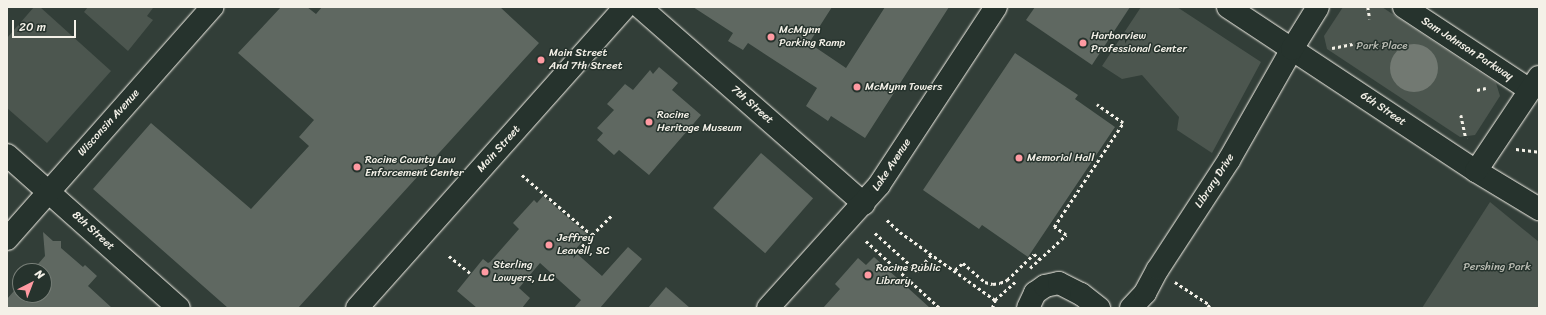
<!DOCTYPE html>
<html>
<head>
<meta charset="utf-8">
<style>
  body { margin:0 }
  #map { position:relative; width:1546px; height:315px; overflow:hidden; background:#323e38; font-family:Sriracha,sans-serif }
  div>[style] { position:absolute }
  .green>* { inset:0; background:#4c564f }
  .water>* { inset:0; background:#727972 }
  .round { border-radius:50% }
  .building>* { inset:0; background:#5f6861; transform-origin:0 0 }
  .path>* { height:2.5px; margin-top:-1.25px; transform-origin:0; background:repeating-linear-gradient(90deg,#f4f1e8 0 3px,transparent 0 6px) }
  .roads { filter:drop-shadow(0 0 1px #f4f1e8) drop-shadow(0 0 1px #f4f1e8) }
  .minor>* { height:22px; margin:-11px; padding:0 11px; transform-origin:11px; border-radius:11px; background:#26332d }
  .major>* { height:22px; margin:-11px; padding:0 11px; transform-origin:11px; border-radius:11px; background:#26332d }
  .dots>* { width:11px; height:11px; translate:-50% -50%; box-sizing:border-box; border:2px solid #26332d; border-radius:50% }
  span { translate:-50% -50%; white-space:nowrap; text-align:center; line-height:1.15; -webkit-text-stroke:3px #26332d; paint-order:stroke }
  .poi-label { font-size:11px; color:#f4f1e8 }
  .left { translate:0 -50%; text-align:left }
  .park-label { font-size:11px; color:#b9bbb2 }
  .street-label { font-size:11px; color:#f4f1e8 }
  .frame { position:absolute; inset:0; border:8px solid #f4f1e8; pointer-events:none }
  .north { position:absolute; left:12px; top:263px; width:40px; height:40px; box-sizing:border-box; background:#26332d; border:1px solid #787f78; border-radius:50%; rotate:42deg; font-size:11px; font-weight:700; line-height:16px; text-align:center; color:#f4f1e8 }
  .north::after { content:''; display:block; margin:auto; width:14px; height:18px; background:#ff9aa2; clip-path:polygon(50% 0,100% 100%,50% 72%,0 100%) }
  .scale { position:absolute; left:12px; top:20px; width:64px; height:18px; box-sizing:border-box; border:2px solid #f4f1e8; border-top:0; padding-left:5px; font-size:12px; line-height:14px; white-space:nowrap; color:#f4f1e8; -webkit-text-stroke:3px #26332d; paint-order:stroke }
</style>
</head>
<body>
<div id="map">
  <div class="green">
    <div style="clip-path:polygon(34px 7px,40px 7px,111px 71px,47px 143px,7px 108px,7px 38px)"></div>
    <div style="clip-path:polygon(88px 7px,152px 7px,153px 8px,147px 16px,153px 20px,128px 51px,84px 12px)"></div>
    <div style="clip-path:polygon(1141px 7px,1177px 7px,1261px 62px,1212px 153px,1177px 130px,1179px 117px,1142px 75px,1122px 79px,1102px 66px)"></div>
    <div style="clip-path:polygon(1343px 7px,1382px 7px,1496px 83px,1500px 96px,1475px 135px,1460px 137px,1327px 49px,1324px 36px)"></div>
    <div style="clip-path:polygon(1490px 202px,1539px 242px,1539px 308px,1422px 308px)"></div>
  </div>
  <div class="water">
    <div class="round" style="left:1390px;top:44px;width:48px;height:48px"></div>
  </div>
  <div class="building">
    <div style="clip-path:polygon(281px 7px,307px 7px,316px 14px,322px 7px,500px 7px,539px 43px,298px 308px,228px 308px,93px 189px,151px 123px,251px 209px,309px 146px,299px 137px,314px 120px,238px 53px)"></div>
    <div style="clip-path:polygon(693px 7px,832px 7px,809px 43px,846px 68px,885px 7px,949px 7px,865px 138px,831px 116px,828px 121px,806px 106px,817px 88px,748px 43px,743px 50px,728px 41px,733px 33px)"></div>
    <div style="clip-path:polygon(1035px 7px,1130px 7px,1092px 65px,1026px 20px)"></div>
    <div style="clip-path:polygon(1015px 53px,1078px 95px,1075px 99px,1115px 127px,1028px 257px,982px 225px,979px 229px,923px 190px)"></div>
    <div style="clip-path:polygon(659px 67px,678px 83px,672px 90px,701px 115px,649px 175px,619px 150px,614px 155px,597px 140px,603px 133px,597px 128px,614px 110px,607px 104px,625px 84px,633px 90px,650px 70px,653px 74px)"></div>
    <div style="left:761px;top:153px;width:69px;height:73px;rotate:41deg"></div>
    <div style="clip-path:polygon(543px 196px,588px 235px,574px 251px,602px 276px,628px 247px,642px 259px,600px 308px,574px 308px,581px 300px,540px 263px,519px 288px,530px 298px,522px 308px,477px 308px,457px 291px,483px 259px,488px 263px,490px 262px,519px 229px,513px 223px,534px 200px,537px 203px)"></div>
    <div style="clip-path:polygon(43px 232px,53px 241px,61px 241px,61px 248px,83px 267px,85px 265px,97px 276px,88px 286px,112px 308px,7px 308px,7px 299px,20px 284px,20px 295px,44px 295px,44px 271px,32px 271px,45px 256px)"></div>
    <div style="clip-path:polygon(874px 257px,930px 308px,823px 308px,840px 289px,835px 284px,858px 258px,866px 265px)"></div>
    <div style="clip-path:polygon(666px 287px,690px 308px,648px 308px)"></div>
  </div>
  <div class="path">
    <div style="left:1368px;top:7px;width:12px;rotate:81deg"></div>
    <div style="left:1332px;top:48px;width:21px;rotate:-11deg"></div>
    <div style="left:1477px;top:90px;width:9px;rotate:-13deg"></div>
    <div style="left:1461px;top:115px;width:24px;rotate:78deg"></div>
    <div style="left:1516px;top:149px;width:23px;rotate:7deg"></div>
    <div style="left:522px;top:175px;width:92px;rotate:40.6deg"></div>
    <div style="left:592px;top:235px;width:22px;rotate:129deg"></div>
    <div style="left:887px;top:220px;width:18px;rotate:43deg"></div>
    <div style="left:900px;top:232px;width:117px;rotate:35.6deg"></div>
    <div style="left:875px;top:233px;width:57px;rotate:42.1deg"></div>
    <div style="left:917px;top:271px;width:23px;rotate:-49deg"></div>
    <div style="left:592px;top:235px;width:27px;rotate:-45deg"></div>
    <div style="left:866px;top:241px;width:100px;rotate:42.2deg"></div>
    <div style="left:449px;top:256px;width:27px;rotate:39deg"></div>
    <div style="left:1030px;top:268px;width:49px;rotate:-42.5deg"></div>
    <div style="left:1066px;top:235px;width:14px;rotate:-146deg"></div>
    <div style="left:1054px;top:227px;width:125px;rotate:-56.4deg"></div>
    <div style="left:1123px;top:123px;width:32px;rotate:-145deg"></div>
    <div style="left:955px;top:270px;width:11px;rotate:-41deg"></div>
    <div style="left:963px;top:263px;width:29px;rotate:41deg"></div>
    <div style="left:985px;top:282px;width:8px;rotate:14deg"></div>
    <div style="left:993px;top:284px;width:7px;rotate:-8deg"></div>
    <div style="left:1000px;top:283px;width:8px;rotate:-23deg"></div>
    <div style="left:1007px;top:280px;width:37px;rotate:-44deg"></div>
    <div style="left:1034px;top:254px;width:8px;rotate:40deg"></div>
    <div style="left:1175px;top:282px;width:42px;rotate:33.3deg"></div>
    <div style="left:1210px;top:305px;width:4px;rotate:124deg"></div>
    <div style="left:992px;top:308px;width:9px;rotate:-69deg"></div>
    <div style="left:995px;top:300px;width:27px;rotate:-42deg"></div>
  </div>
  <div class="roads">
    <div class="minor">
      <div style="left:640px;top:7px;width:298px;rotate:41.3deg"></div>
      <div style="left:1228px;top:7px;width:297px;rotate:33.5deg"></div>
      <div style="left:1476px;top:171px;width:74px;rotate:31.1deg"></div>
      <div style="left:1404px;top:7px;width:151px;rotate:33.4deg"></div>
      <div style="left:7px;top:155px;width:230px;rotate:41.7deg"></div>
      <div style="left:1476px;top:171px;width:113px;rotate:-56.2deg"></div>
      <div style="left:7px;top:239px;width:310px;rotate:-48.5deg"></div>
      <div style="left:768px;top:308px;width:166px;rotate:-47.9deg"></div>
      <div style="left:879px;top:185px;width:213px;rotate:-56.7deg"></div>
      <div style="left:1028px;top:308px;width:17px;rotate:-65deg"></div>
      <div style="left:1035px;top:293px;width:12px;rotate:-35deg"></div>
      <div style="left:1045px;top:286px;width:14px;rotate:-12deg"></div>
      <div style="left:1059px;top:283px;width:25px;rotate:27deg"></div>
      <div style="left:1081px;top:294px;width:23px;rotate:38deg"></div>
      <div style="left:1131px;top:308px;width:21px;rotate:-47deg"></div>
      <div style="left:1145px;top:293px;width:27px;rotate:-62deg"></div>
      <div style="left:1158px;top:269px;width:130px;rotate:-56.9deg"></div>
      <div style="left:1229px;top:160px;width:128px;rotate:-60.4deg"></div>
      <div style="left:1292px;top:49px;width:49px;rotate:-58.2deg"></div>
    </div>
    <div class="major">
      <div style="left:357px;top:308px;width:403px;rotate:-48.3deg"></div>
    </div>
  </div>
  <div class="dots">
    <div style="left:771px;top:37px;background:#ff9aa2"></div>
    <div style="left:1083px;top:43px;background:#ff9aa2"></div>
    <div style="left:541px;top:60px;background:#ff9aa2"></div>
    <div style="left:857px;top:87px;background:#ff9aa2"></div>
    <div style="left:649px;top:122px;background:#ff9aa2"></div>
    <div style="left:1019px;top:158px;background:#ff9aa2"></div>
    <div style="left:357px;top:167px;background:#ff9aa2"></div>
    <div style="left:549px;top:245px;background:#ff9aa2"></div>
    <div style="left:485px;top:272px;background:#ff9aa2"></div>
    <div style="left:868px;top:275px;background:#ff9aa2"></div>
  </div>
  <div class="poi-label">
    <span class="left" style="left:779px;top:37px">McMynn<br>Parking Ramp</span>
    <span class="left" style="left:1091px;top:43px">Harborview<br>Professional Center</span>
    <span class="left" style="left:549px;top:60px">Main Street<br>And 7th Street</span>
    <span class="left" style="left:865px;top:87px">McMynn Towers</span>
    <span class="left" style="left:657px;top:122px">Racine<br>Heritage Museum</span>
    <span class="left" style="left:1027px;top:158px">Memorial Hall</span>
    <span class="left" style="left:365px;top:167px">Racine County Law<br>Enforcement Center</span>
    <span class="left" style="left:557px;top:245px">Jeffrey<br>Leavell, SC</span>
    <span class="left" style="left:493px;top:272px">Sterling<br>Lawyers, LLC</span>
    <span class="left" style="left:876px;top:275px">Racine Public<br>Library</span>
  </div>
  <div class="park-label">
    <span style="left:1382px;top:46px">Park Place</span>
    <span style="left:1497px;top:267px">Pershing Park</span>
  </div>
  <div class="street-label">
    <span style="left:1467px;top:49px;rotate:33deg">Sam Johnson Parkway</span>
    <span style="left:752px;top:105px;rotate:41deg">7th Street</span>
    <span style="left:1383px;top:109px;rotate:34deg">6th Street</span>
    <span style="left:109px;top:123px;rotate:-48deg">Wisconsin Avenue</span>
    <span style="left:499px;top:149px;rotate:-48deg">Main Street</span>
    <span style="left:892px;top:165px;rotate:-56deg">Lake Avenue</span>
    <span style="left:1215px;top:181px;rotate:-57deg">Library Drive</span>
    <span style="left:93px;top:231px;rotate:42deg">8th Street</span>
  </div>
  <div class="frame"></div>
  <div class="north">N</div>
  <div class="scale">20 m</div>
</div>
</body>
</html>
